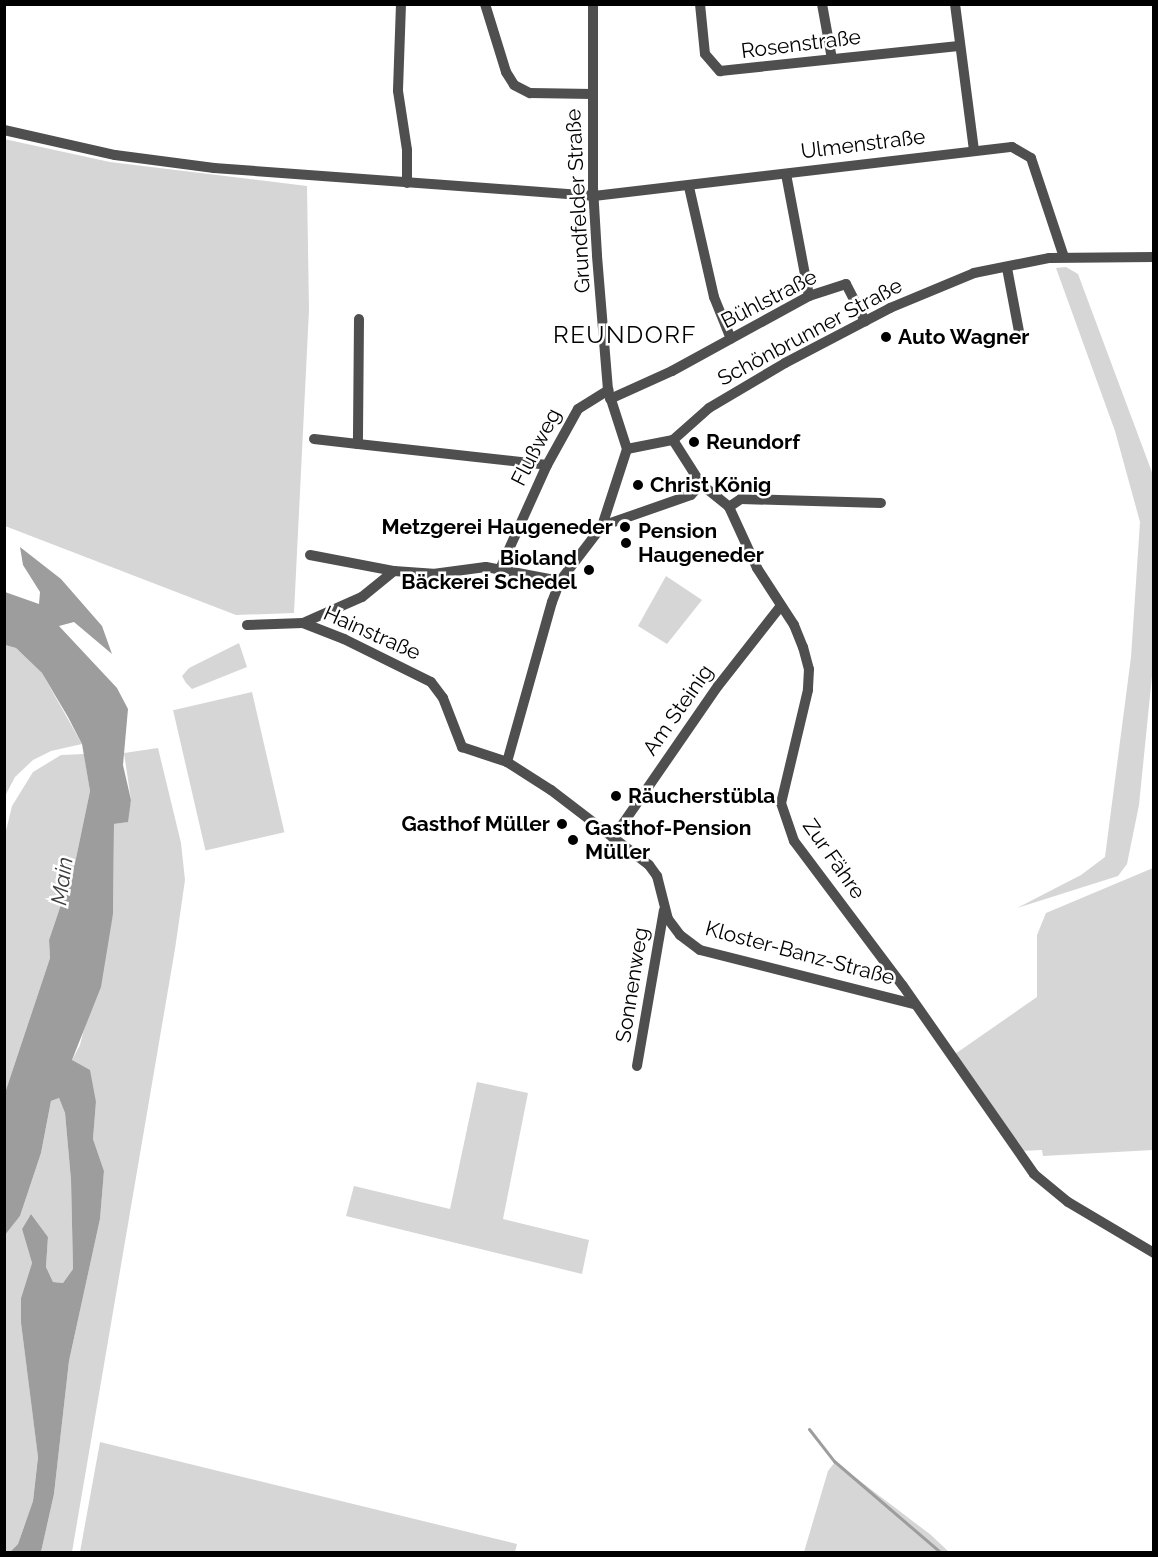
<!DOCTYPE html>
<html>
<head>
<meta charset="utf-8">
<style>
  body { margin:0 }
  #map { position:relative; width:1158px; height:1557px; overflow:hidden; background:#fff; font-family:Raleway,sans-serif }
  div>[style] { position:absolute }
  .green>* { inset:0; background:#d6d6d6; transform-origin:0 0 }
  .water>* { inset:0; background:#9d9d9d }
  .stream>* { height:3px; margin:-1.5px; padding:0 1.5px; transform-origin:1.5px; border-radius:1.5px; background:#9d9d9d }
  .minor>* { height:10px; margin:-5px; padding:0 5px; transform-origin:5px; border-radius:5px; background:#4f4f4f }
  .dots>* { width:16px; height:16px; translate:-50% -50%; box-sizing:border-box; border:3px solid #fff; border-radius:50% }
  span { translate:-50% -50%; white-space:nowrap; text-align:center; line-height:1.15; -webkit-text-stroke:5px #fff; paint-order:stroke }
  .street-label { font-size:21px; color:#000 }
  .poi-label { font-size:21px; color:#000; font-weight:700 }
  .left { translate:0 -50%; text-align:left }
  .right { translate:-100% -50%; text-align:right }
  .water-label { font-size:22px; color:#3e3e3e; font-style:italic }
  .quarter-label { font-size:24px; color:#000; letter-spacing:1.5px }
  .frame { position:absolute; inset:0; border:6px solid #000; pointer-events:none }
</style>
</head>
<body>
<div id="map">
  <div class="green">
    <div style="clip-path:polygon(4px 139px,110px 162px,307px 186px,309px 310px,294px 613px,236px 615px,5px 526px)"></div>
    <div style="clip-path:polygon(1066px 267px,1078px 274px,1153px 475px,1153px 666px,1139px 805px,1127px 864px,1118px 876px,1017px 908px,1081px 875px,1105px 857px,1131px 657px,1140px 522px,1115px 431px,1056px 268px)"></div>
    <div style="clip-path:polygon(666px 576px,702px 600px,667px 644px,638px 626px)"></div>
    <div style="clip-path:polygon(239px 643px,247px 667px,192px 689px,186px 683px,182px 676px,189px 668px)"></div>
    <div style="clip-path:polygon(5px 645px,16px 648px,42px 673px,82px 744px,51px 751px,33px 760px,15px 777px,5px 796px)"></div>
    <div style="left:252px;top:692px;width:144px;height:81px;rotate:77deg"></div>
    <div style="clip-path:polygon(158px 748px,181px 843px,185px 880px,175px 949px,72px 1552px,41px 1552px,54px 1494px,69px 1361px,100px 1219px,104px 1171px,93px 1139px,96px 1102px,72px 1060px,80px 1045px,113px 914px,114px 824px,127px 822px,131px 800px,124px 753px)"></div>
    <div style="clip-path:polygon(84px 754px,90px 791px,75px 863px,49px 940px,50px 958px,5px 1093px,4px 839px,12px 806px,33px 772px,61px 755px)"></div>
    <div style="clip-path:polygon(1153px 868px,1153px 1150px,1043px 1156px,1042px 1150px,1020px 1151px,955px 1054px,1037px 997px,1037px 935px,1046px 913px)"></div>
    <div style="clip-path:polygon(477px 1082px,528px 1093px,503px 1219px,589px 1240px,582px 1274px,346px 1216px,354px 1186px,450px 1209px)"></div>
    <div style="clip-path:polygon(59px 1098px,65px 1113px,71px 1180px,73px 1269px,63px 1283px,53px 1282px,46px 1267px,48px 1237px,31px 1214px,22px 1229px,32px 1263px,21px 1298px,21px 1323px,38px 1456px,33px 1501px,18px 1544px,10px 1552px,5px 1552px,5px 1235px,20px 1216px,41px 1153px,51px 1101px)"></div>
    <div style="clip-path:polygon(100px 1442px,517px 1544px,515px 1552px,80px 1552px)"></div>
    <div style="clip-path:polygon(835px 1462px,931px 1535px,949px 1552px,804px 1552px,828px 1471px)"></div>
  </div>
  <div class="water">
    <div style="clip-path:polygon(20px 547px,61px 579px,102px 626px,112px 654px,74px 622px,59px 626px,117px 688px,128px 709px,123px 765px,131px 800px,128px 822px,114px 824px,113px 914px,101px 987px,72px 1060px,90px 1070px,96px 1102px,93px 1139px,104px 1171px,100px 1219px,69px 1361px,54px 1494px,41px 1552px,10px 1552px,18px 1544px,33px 1501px,38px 1457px,21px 1323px,21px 1298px,32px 1263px,22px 1229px,31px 1214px,48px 1237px,46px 1267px,53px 1282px,63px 1283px,73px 1269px,71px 1180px,65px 1113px,59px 1098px,51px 1101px,41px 1153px,20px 1216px,5px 1235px,5px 1093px,50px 958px,49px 940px,75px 863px,90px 791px,82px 744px,68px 717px,42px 673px,16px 648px,5px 645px,5px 592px,39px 604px,40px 592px,23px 565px)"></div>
  </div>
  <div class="stream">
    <div style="left:809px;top:1429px;width:41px;rotate:52deg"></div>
    <div style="left:834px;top:1461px;width:140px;rotate:40.6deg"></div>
  </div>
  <div class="minor">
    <div style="left:401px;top:4px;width:87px;rotate:92deg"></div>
    <div style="left:398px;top:91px;width:60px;rotate:81.3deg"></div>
    <div style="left:407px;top:150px;width:33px;rotate:90deg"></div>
    <div style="left:485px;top:4px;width:71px;rotate:72.8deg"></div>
    <div style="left:506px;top:72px;width:15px;rotate:58deg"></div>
    <div style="left:514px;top:85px;width:18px;rotate:27deg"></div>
    <div style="left:530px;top:93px;width:63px;rotate:0.9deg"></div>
    <div style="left:700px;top:4px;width:50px;rotate:84.3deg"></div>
    <div style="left:705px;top:54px;width:23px;rotate:49deg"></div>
    <div style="left:720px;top:71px;width:240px;rotate:-6deg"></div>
    <div style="left:822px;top:4px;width:56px;rotate:79.7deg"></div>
    <div style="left:955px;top:4px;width:147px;rotate:82.6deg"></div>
    <div style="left:4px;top:130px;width:114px;rotate:12.7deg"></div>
    <div style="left:115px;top:155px;width:100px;rotate:7.5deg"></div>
    <div style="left:214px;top:168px;width:381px;rotate:4.2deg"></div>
    <div style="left:594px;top:196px;width:421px;rotate:-6.7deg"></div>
    <div style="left:1012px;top:147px;width:22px;rotate:30deg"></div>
    <div style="left:1031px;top:158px;width:104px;rotate:71.6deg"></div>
    <div style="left:786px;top:174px;width:124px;rotate:79.3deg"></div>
    <div style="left:689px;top:187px;width:113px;rotate:77.2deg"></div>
    <div style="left:714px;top:297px;width:45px;rotate:68deg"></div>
    <div style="left:1007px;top:268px;width:70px;rotate:79.3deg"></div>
    <div style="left:359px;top:319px;width:125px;rotate:90.5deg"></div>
    <div style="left:358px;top:444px;width:190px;rotate:6.3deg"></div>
    <div style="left:610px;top:399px;width:68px;rotate:-24.3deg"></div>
    <div style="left:672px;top:371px;width:156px;rotate:-28.7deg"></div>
    <div style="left:809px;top:296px;width:39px;rotate:-18deg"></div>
    <div style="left:846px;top:284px;width:42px;rotate:62.8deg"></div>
    <div style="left:314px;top:439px;width:44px;rotate:6.5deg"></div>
    <div style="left:673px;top:440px;width:52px;rotate:57.5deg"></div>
    <div style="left:701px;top:484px;width:36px;rotate:39deg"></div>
    <div style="left:729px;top:507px;width:67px;rotate:65.3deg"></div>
    <div style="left:757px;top:568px;width:68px;rotate:57deg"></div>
    <div style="left:794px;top:625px;width:24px;rotate:68deg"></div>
    <div style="left:803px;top:647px;width:23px;rotate:75deg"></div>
    <div style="left:809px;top:669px;width:21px;rotate:93deg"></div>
    <div style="left:808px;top:690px;width:116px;rotate:103.4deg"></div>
    <div style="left:781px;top:803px;width:40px;rotate:71.1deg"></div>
    <div style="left:794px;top:841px;width:181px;rotate:53.1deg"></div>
    <div style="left:903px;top:986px;width:229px;rotate:55.1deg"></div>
    <div style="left:1034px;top:1174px;width:44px;rotate:39.5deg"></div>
    <div style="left:1068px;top:1202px;width:100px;rotate:30.7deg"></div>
    <div style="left:627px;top:449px;width:47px;rotate:-11.1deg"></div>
    <div style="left:673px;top:440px;width:48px;rotate:-41.6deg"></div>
    <div style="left:709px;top:408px;width:88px;rotate:-30.6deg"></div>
    <div style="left:785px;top:363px;width:119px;rotate:-27.6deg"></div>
    <div style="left:890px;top:308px;width:91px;rotate:-22.6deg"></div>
    <div style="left:974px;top:273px;width:76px;rotate:-11.3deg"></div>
    <div style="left:1049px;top:258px;width:105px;rotate:-0.5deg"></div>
    <div style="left:729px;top:507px;width:14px;rotate:-34deg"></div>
    <div style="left:741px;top:499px;width:140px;rotate:1.6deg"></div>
    <div style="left:602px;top:526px;width:94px;rotate:-19.2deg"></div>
    <div style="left:691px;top:495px;width:15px;rotate:-48deg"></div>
    <div style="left:310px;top:555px;width:86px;rotate:10.8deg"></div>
    <div style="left:394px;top:571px;width:39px;rotate:4deg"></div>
    <div style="left:433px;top:574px;width:53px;rotate:-7.5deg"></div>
    <div style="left:486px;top:567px;width:75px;rotate:10.7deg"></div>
    <div style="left:500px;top:569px;width:114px;rotate:-65.7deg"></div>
    <div style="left:547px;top:465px;width:64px;rotate:-61deg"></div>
    <div style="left:578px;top:409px;width:36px;rotate:-32deg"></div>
    <div style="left:303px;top:623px;width:64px;rotate:-23.8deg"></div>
    <div style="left:362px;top:597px;width:41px;rotate:-39.1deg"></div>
    <div style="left:247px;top:625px;width:56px;rotate:-2deg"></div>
    <div style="left:303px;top:623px;width:44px;rotate:21.3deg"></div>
    <div style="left:344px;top:639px;width:97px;rotate:26.3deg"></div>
    <div style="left:431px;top:682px;width:20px;rotate:53deg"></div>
    <div style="left:443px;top:698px;width:53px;rotate:68.8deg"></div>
    <div style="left:462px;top:747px;width:47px;rotate:18.4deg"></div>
    <div style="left:507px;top:762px;width:52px;rotate:32.5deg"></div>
    <div style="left:551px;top:790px;width:123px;rotate:37.4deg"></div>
    <div style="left:649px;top:865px;width:14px;rotate:54deg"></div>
    <div style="left:657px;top:876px;width:44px;rotate:75.7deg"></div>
    <div style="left:668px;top:919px;width:20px;rotate:53deg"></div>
    <div style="left:680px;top:935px;width:25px;rotate:37deg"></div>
    <div style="left:700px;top:950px;width:221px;rotate:14.2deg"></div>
    <div style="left:507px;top:762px;width:166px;rotate:-74.3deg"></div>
    <div style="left:552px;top:602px;width:22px;rotate:-69deg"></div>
    <div style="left:560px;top:581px;width:69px;rotate:-52.6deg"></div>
    <div style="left:602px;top:526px;width:81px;rotate:-72deg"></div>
    <div style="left:627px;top:449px;width:62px;rotate:-107.9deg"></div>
    <div style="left:608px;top:390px;width:135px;rotate:-94.7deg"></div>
    <div style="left:597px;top:255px;width:67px;rotate:-93.4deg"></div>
    <div style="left:593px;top:188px;width:184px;rotate:-90deg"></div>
    <div style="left:613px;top:838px;width:185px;rotate:-55.4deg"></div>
    <div style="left:718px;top:686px;width:100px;rotate:-51.9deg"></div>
    <div style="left:637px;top:1066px;width:158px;rotate:-80.2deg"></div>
  </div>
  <div class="dots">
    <div style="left:886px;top:337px;background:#000"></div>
    <div style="left:694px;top:442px;background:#000"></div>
    <div style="left:638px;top:485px;background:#000"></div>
    <div style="left:625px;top:527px;background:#000"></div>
    <div style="left:626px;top:543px;background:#000"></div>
    <div style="left:589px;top:570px;background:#000"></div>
    <div style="left:616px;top:796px;background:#000"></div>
    <div style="left:562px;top:824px;background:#000"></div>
    <div style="left:573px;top:840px;background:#000"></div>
  </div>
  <div class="street-label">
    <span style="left:801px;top:44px;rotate:-7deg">Rosenstraße</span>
    <span style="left:863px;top:144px;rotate:-7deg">Ulmenstraße</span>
    <span style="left:578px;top:201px;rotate:-93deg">Grundfelder Straße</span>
    <span style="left:769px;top:299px;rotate:-27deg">Bühlstraße</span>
    <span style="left:810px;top:332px;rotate:-28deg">Schönbrunner Straße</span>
    <span style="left:536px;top:447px;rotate:-63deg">Flußweg</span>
    <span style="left:372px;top:633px;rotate:24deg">Hainstraße</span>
    <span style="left:678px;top:710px;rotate:-55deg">Am Steinig</span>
    <span style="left:834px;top:859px;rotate:55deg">Zur Fähre</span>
    <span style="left:800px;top:953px;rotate:15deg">Kloster-Banz-Straße</span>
    <span style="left:632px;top:985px;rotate:-81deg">Sonnenweg</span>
  </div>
  <div class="poi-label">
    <span class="left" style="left:898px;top:337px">Auto Wagner</span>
    <span class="left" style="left:706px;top:442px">Reundorf</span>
    <span class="left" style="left:650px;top:485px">Christ König</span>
    <span class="right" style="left:613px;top:527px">Metzgerei Haugeneder</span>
    <span class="left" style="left:638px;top:543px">Pension<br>Haugeneder</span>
    <span class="right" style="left:577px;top:570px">Bioland<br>Bäckerei Schedel</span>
    <span class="left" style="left:628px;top:796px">Räucherstübla</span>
    <span class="right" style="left:550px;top:824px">Gasthof Müller</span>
    <span class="left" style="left:585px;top:840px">Gasthof-Pension<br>Müller</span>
  </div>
  <div class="water-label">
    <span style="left:62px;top:881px;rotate:-82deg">Main</span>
  </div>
  <div class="quarter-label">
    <span style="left:625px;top:335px">REUNDORF</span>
  </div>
  <div class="frame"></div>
</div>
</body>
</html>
